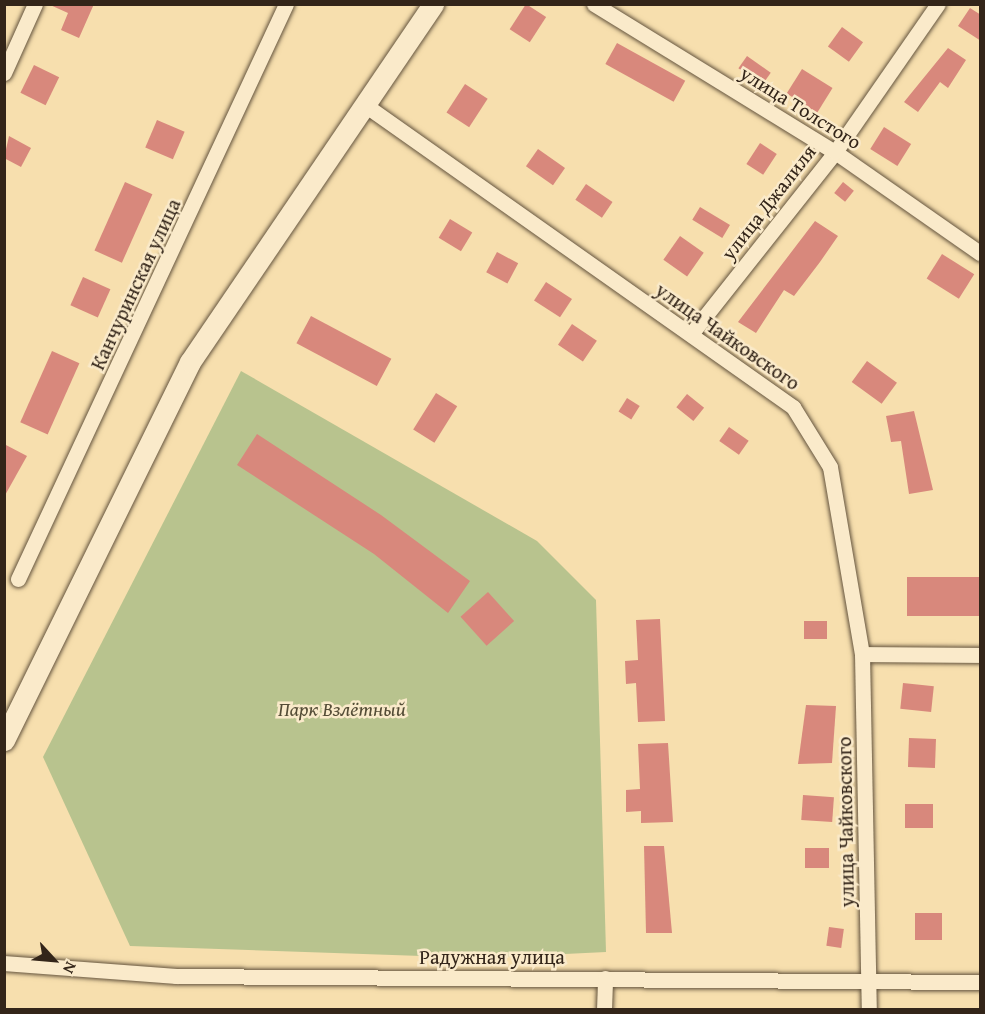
<!DOCTYPE html>
<html>
<head>
<meta charset="utf-8">
<style>
  body { margin:0 }
  #map { position:relative; width:985px; height:1014px; overflow:hidden; background:#f7dfae; font-family:"Gentium Book Plus",serif }
  div>[style] { position:absolute }
  .green>* { inset:0; background:#b8c38e }
  .building>* { inset:0; background:#d8887c; transform-origin:0 0 }
  .roads { filter:drop-shadow(0 0 2px #64543e) drop-shadow(0 0 2px #64543e) }
  .minor>* { height:15px; margin:-7.5px; padding:0 7.5px; transform-origin:7.5px; border-radius:7.5px; background:#faeaca }
  .secondary>* { height:21px; margin:-10.5px; padding:0 10.5px; transform-origin:10.5px; border-radius:10.5px; background:#faeaca }
  span { translate:-50% -50%; white-space:nowrap; text-align:center; line-height:1.15; -webkit-text-stroke:5px #faeaca; paint-order:stroke }
  .street-label { font-size:20px; color:#332519 }
  .park-label { font-size:20px; color:#544c36; font-style:italic }
  .frame { position:absolute; inset:0; border:6px solid #332519; pointer-events:none }
  .north { position:absolute; left:24px; top:930px; width:60px; height:60px; -webkit-text-stroke:4px #faeaca; paint-order:stroke; rotate:116deg; font-size:16px; font-weight:700; line-height:24px; text-align:center; color:#332519 }
  .north::after { content:''; display:block; margin:auto; width:21px; height:27px; background:#332519; clip-path:polygon(50% 0,100% 100%,50% 72%,0 100%) }
</style>
</head>
<body>
<div id="map">
  <div class="green">
    <div style="clip-path:polygon(241px 371px,537px 541px,596px 600px,606px 952px,480px 958px,130px 946px,43px 757px)"></div>
  </div>
  <div class="building">
    <div style="clip-path:polygon(48px 4px,94px 4px,79px 38px,61px 30px,68px 13px)"></div>
    <div style="left:526px;top:4px;width:24px;height:30px;rotate:33deg"></div>
    <div style="clip-path:polygon(970px 8px,981px 15px,981px 41px,958px 26px)"></div>
    <div style="left:842px;top:27px;width:26px;height:24px;rotate:36deg"></div>
    <div style="left:617px;top:43px;width:78px;height:24px;rotate:29deg"></div>
    <div style="clip-path:polygon(948px 48px,966px 60px,948px 88px,940px 82px,918px 112px,904px 102px)"></div>
    <div style="left:747px;top:56px;width:29px;height:15px;rotate:35deg"></div>
    <div style="left:34px;top:65px;width:28px;height:31px;rotate:26deg"></div>
    <div style="left:802px;top:69px;width:36px;height:29px;rotate:32deg"></div>
    <div style="left:465px;top:84px;width:27px;height:34px;rotate:33deg"></div>
    <div style="left:157px;top:120px;width:30px;height:30px;rotate:23deg"></div>
    <div style="left:884px;top:127px;width:32px;height:26px;rotate:32deg"></div>
    <div style="clip-path:polygon(9px 136px,31px 148px,21px 167px,4px 158px)"></div>
    <div style="left:760px;top:143px;width:20px;height:25px;rotate:33deg"></div>
    <div style="left:538px;top:149px;width:33px;height:21px;rotate:35deg"></div>
    <div style="left:125px;top:182px;width:30px;height:75px;rotate:24deg"></div>
    <div style="left:843px;top:182px;width:14px;height:14px;rotate:39deg"></div>
    <div style="left:586px;top:184px;width:32px;height:19px;rotate:34deg"></div>
    <div style="left:700px;top:207px;width:35px;height:15px;rotate:31deg"></div>
    <div style="left:450px;top:219px;width:26px;height:22px;rotate:31deg"></div>
    <div style="clip-path:polygon(815px 221px,838px 236px,820px 262px,794px 296px,784px 290px,756px 333px,738px 322px)"></div>
    <div style="left:680px;top:236px;width:29px;height:29px;rotate:35deg"></div>
    <div style="left:497px;top:252px;width:24px;height:23px;rotate:28deg"></div>
    <div style="left:942px;top:254px;width:38px;height:29px;rotate:32deg"></div>
    <div style="left:83px;top:277px;width:30px;height:31px;rotate:24deg"></div>
    <div style="left:546px;top:282px;width:31px;height:22px;rotate:33deg"></div>
    <div style="left:311px;top:316px;width:91px;height:31px;rotate:28deg"></div>
    <div style="left:572px;top:324px;width:30px;height:25px;rotate:34deg"></div>
    <div style="left:52px;top:351px;width:30px;height:78px;rotate:24deg"></div>
    <div style="left:867px;top:361px;width:37px;height:26px;rotate:36deg"></div>
    <div style="left:436px;top:393px;width:25px;height:43px;rotate:32deg"></div>
    <div style="left:687px;top:394px;width:22px;height:17px;rotate:39deg"></div>
    <div style="left:627px;top:398px;width:15px;height:16px;rotate:32deg"></div>
    <div style="clip-path:polygon(914px 411px,933px 490px,909px 494px,901px 441px,891px 442px,886px 416px)"></div>
    <div style="left:729px;top:427px;width:24px;height:17px;rotate:35deg"></div>
    <div style="clip-path:polygon(257px 434px,381px 515px,470px 581px,448px 613px,374px 554px,237px 465px)"></div>
    <div style="clip-path:polygon(4px 444px,27px 456px,4px 497px)"></div>
    <div style="left:981px;top:577px;width:39px;height:74px;rotate:90deg"></div>
    <div style="left:488px;top:592px;width:39px;height:37px;rotate:48deg"></div>
    <div style="clip-path:polygon(660px 619px,665px 721px,638px 722px,636px 683px,626px 684px,625px 661px,638px 660px,636px 620px)"></div>
    <div style="left:804px;top:621px;width:23px;height:18px"></div>
    <div style="left:903px;top:683px;width:31px;height:26px;rotate:6deg"></div>
    <div style="clip-path:polygon(806px 705px,836px 706px,832px 763px,798px 764px)"></div>
    <div style="left:909px;top:738px;width:27px;height:29px;rotate:2deg"></div>
    <div style="clip-path:polygon(668px 743px,673px 822px,641px 823px,641px 811px,626px 812px,626px 790px,640px 789px,638px 744px)"></div>
    <div style="left:803px;top:795px;width:31px;height:25px;rotate:4deg"></div>
    <div style="left:905px;top:804px;width:28px;height:24px"></div>
    <div style="clip-path:polygon(644px 846px,664px 846px,672px 933px,646px 933px)"></div>
    <div style="left:829px;top:848px;width:20px;height:24px;rotate:90deg"></div>
    <div style="left:942px;top:913px;width:27px;height:27px;rotate:90deg"></div>
    <div style="left:829px;top:927px;width:15px;height:19px;rotate:8deg"></div>
  </div>
  <div class="roads">
    <div class="minor">
      <div style="left:594px;top:4px;width:283px;rotate:31.6deg"></div>
      <div style="left:835px;top:152px;width:177px;rotate:34.9deg"></div>
      <div style="left:4px;top:73px;width:76px;rotate:-65.8deg"></div>
      <div style="left:365px;top:105px;width:524px;rotate:35.21deg"></div>
      <div style="left:793px;top:407px;width:70px;rotate:58.3deg"></div>
      <div style="left:830px;top:467px;width:190px;rotate:80.3deg"></div>
      <div style="left:862px;top:654px;width:356px;rotate:88.9deg"></div>
      <div style="left:691px;top:334px;width:232px;rotate:-51.6deg"></div>
      <div style="left:835px;top:152px;width:180px;rotate:-55.2deg"></div>
      <div style="left:18px;top:579px;width:634px;rotate:-65.01deg"></div>
      <div style="left:862px;top:654px;width:118px;rotate:0.5deg"></div>
      <div style="left:4px;top:963px;width:172px;rotate:4.3deg"></div>
      <div style="left:176px;top:976px;width:804px;rotate:0.43deg"></div>
      <div style="left:604px;top:1010px;width:32px;rotate:-88deg"></div>
    </div>
    <div class="secondary">
      <div style="left:4px;top:740px;width:421px;rotate:-63.8deg"></div>
      <div style="left:190px;top:362px;width:433px;rotate:-55.8deg"></div>
    </div>
  </div>
  <div class="street-label">
    <span style="left:801px;top:107px;rotate:32deg">улица Толстого</span>
    <span style="left:768px;top:202px;rotate:-52deg">улица Джалиля</span>
    <span style="left:135px;top:284px;rotate:-65deg">Канчуринская улица</span>
    <span style="left:728px;top:336px;rotate:35deg">улица Чайковского</span>
    <span style="left:845px;top:822px;rotate:-91deg">улица Чайковского</span>
    <span style="left:492px;top:956px">Радужная улица</span>
  </div>
  <div class="park-label">
    <span style="left:342px;top:708px">Парк Взлётный</span>
  </div>
  <div class="frame"></div>
  <div class="north">N</div>
</div>
</body>
</html>
